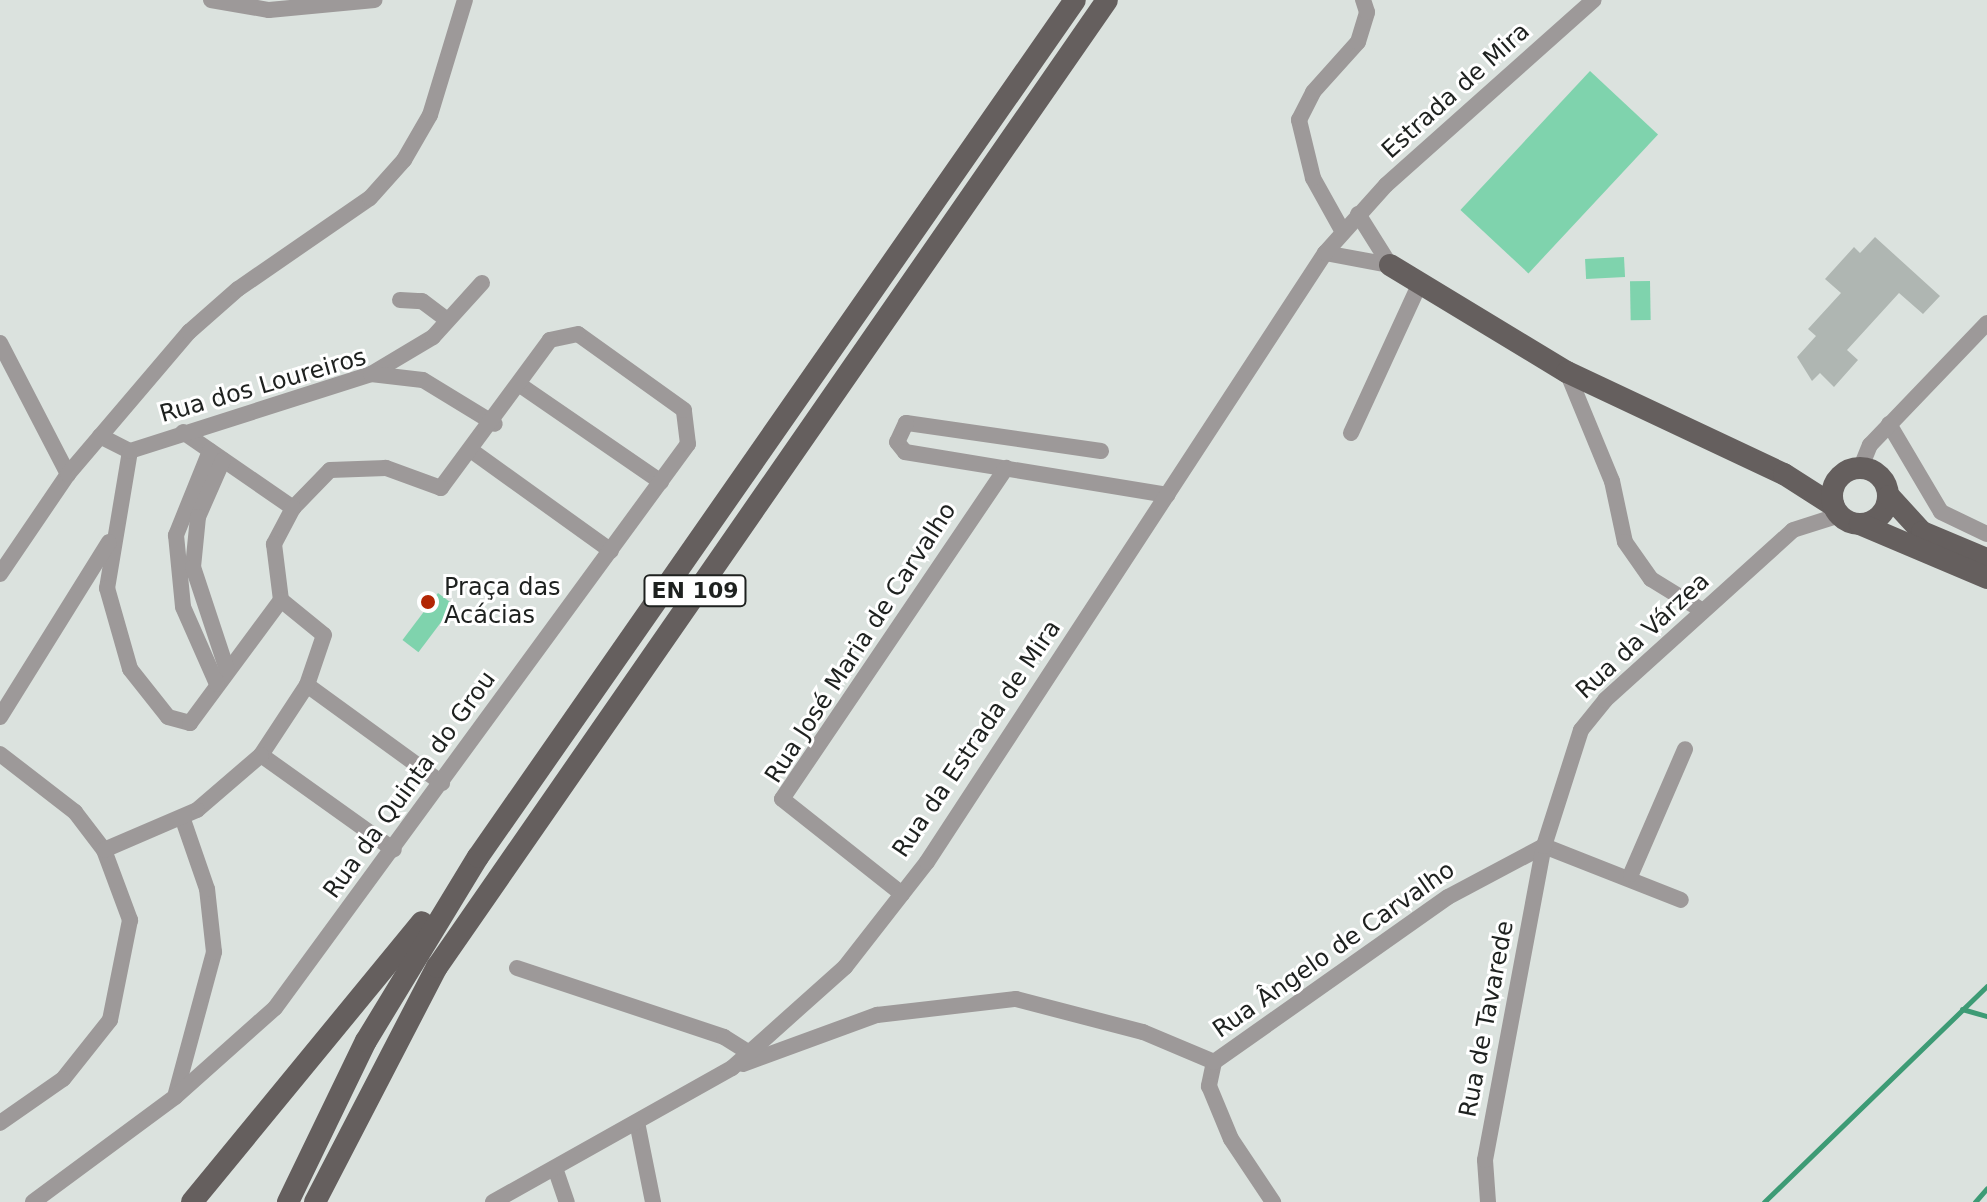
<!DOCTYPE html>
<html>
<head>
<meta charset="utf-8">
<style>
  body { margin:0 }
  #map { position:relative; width:1987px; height:1202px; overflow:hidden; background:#dbe2de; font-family:"DejaVu Sans",sans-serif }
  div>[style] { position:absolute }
  .green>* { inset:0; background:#7fd3ad; transform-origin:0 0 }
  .stream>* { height:5px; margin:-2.5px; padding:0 2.5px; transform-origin:2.5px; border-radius:2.5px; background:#3d9b75 }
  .building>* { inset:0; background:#afb6b2 }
  .minor>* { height:16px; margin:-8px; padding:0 8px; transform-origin:8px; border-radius:8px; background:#9d9999 }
  .major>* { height:22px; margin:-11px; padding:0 11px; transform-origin:11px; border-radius:11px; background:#655f5e }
  .major>.ring { margin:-11px; padding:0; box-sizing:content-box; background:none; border:22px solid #655f5e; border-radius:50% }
  .dots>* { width:22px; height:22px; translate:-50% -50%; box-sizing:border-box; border:4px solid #fff; border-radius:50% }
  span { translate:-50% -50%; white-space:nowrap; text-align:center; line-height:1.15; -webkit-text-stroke:6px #fff; paint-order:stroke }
  .shield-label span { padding:2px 6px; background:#fff; border:2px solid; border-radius:6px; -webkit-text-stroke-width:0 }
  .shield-label { font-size:22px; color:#1e211f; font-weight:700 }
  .street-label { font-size:24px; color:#1e211f }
  .poi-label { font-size:24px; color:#1e211f }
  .left { translate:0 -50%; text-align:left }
</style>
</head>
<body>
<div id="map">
  <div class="green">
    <div style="left:1590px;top:71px;width:93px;height:190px;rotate:43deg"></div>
    <div style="left:1624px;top:257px;width:20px;height:39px;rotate:87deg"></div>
    <div style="left:1650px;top:281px;width:39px;height:20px;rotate:89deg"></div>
    <div style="left:438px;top:593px;width:20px;height:59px;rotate:37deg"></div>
  </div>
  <div class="stream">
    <div style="left:1962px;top:1009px;width:26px;rotate:16deg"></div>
    <div style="left:1764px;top:1202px;width:310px;rotate:-44.1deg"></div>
    <div style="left:1975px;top:1202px;width:18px;rotate:-49deg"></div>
  </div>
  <div class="building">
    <div style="clip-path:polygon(1875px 237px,1940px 296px,1923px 314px,1899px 293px,1847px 350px,1858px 360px,1834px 387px,1820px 373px,1812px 381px,1797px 357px,1816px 336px,1808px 329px,1841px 293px,1825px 279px,1854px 247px,1860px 253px)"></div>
  </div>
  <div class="minor">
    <div style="left:211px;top:0;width:59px;rotate:9.8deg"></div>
    <div style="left:269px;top:10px;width:106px;rotate:-5.4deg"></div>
    <div style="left:1358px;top:214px;width:60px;rotate:57.9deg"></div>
    <div style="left:1343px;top:232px;width:62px;rotate:-119.1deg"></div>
    <div style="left:1313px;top:178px;width:60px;rotate:-103.6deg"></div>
    <div style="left:1299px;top:120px;width:31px;rotate:-63deg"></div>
    <div style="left:1313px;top:92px;width:67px;rotate:-48deg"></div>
    <div style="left:1358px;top:42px;width:31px;rotate:-73deg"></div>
    <div style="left:1367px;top:12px;width:13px;rotate:-108deg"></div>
    <div style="left:1325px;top:253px;width:66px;rotate:10.5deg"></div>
    <div style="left:400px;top:300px;width:22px;rotate:3deg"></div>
    <div style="left:422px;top:301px;width:31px;rotate:37deg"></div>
    <div style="left:0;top:343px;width:148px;rotate:62.6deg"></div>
    <div style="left:1567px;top:372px;width:118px;rotate:67.6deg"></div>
    <div style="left:1612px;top:481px;width:62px;rotate:78deg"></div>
    <div style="left:1625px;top:542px;width:45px;rotate:54.9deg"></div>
    <div style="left:1651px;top:579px;width:61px;rotate:31.6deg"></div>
    <div style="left:371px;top:374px;width:72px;rotate:-30.8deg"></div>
    <div style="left:433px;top:337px;width:73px;rotate:-47.8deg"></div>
    <div style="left:520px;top:385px;width:171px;rotate:34.5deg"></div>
    <div style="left:1889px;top:424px;width:102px;rotate:59.4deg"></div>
    <div style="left:1941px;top:512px;width:51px;rotate:25.6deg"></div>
    <div style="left:183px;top:432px;width:134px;rotate:34.6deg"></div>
    <div style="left:1351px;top:433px;width:165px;rotate:-65.3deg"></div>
    <div style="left:100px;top:436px;width:34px;rotate:27deg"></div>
    <div style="left:130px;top:451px;width:139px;rotate:99.5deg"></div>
    <div style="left:107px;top:588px;width:84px;rotate:74.1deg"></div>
    <div style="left:130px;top:669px;width:61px;rotate:51.6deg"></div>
    <div style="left:168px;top:717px;width:23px;rotate:15deg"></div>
    <div style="left:190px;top:723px;width:153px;rotate:-53.5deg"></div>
    <div style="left:130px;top:451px;width:253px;rotate:-17.7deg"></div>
    <div style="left:371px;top:374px;width:52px;rotate:6.6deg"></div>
    <div style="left:423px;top:380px;width:84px;rotate:31.4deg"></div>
    <div style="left:210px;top:451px;width:91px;rotate:112deg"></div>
    <div style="left:176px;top:535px;width:72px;rotate:84.4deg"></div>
    <div style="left:183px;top:607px;width:84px;rotate:66.2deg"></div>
    <div style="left:472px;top:451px;width:171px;rotate:35.7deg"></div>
    <div style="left:1101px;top:451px;width:197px;rotate:-171.8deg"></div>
    <div style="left:906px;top:423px;width:21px;rotate:115deg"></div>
    <div style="left:897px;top:442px;width:13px;rotate:51deg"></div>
    <div style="left:905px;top:452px;width:266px;rotate:9.3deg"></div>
    <div style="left:223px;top:460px;width:62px;rotate:113.7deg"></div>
    <div style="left:198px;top:517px;width:50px;rotate:95.7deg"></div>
    <div style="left:193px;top:567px;width:108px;rotate:71.7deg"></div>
    <div style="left:1861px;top:467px;width:24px;rotate:-68deg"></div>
    <div style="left:1870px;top:445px;width:169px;rotate:-46.2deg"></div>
    <div style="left:0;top:574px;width:121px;rotate:-55.8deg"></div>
    <div style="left:68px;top:474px;width:187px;rotate:-49.6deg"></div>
    <div style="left:189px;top:332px;width:65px;rotate:-41.3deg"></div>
    <div style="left:238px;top:289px;width:160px;rotate:-34.6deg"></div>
    <div style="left:370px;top:198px;width:51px;rotate:-48.2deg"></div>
    <div style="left:404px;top:160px;width:52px;rotate:-60deg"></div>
    <div style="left:430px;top:115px;width:120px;rotate:-73.1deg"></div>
    <div style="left:307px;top:685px;width:167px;rotate:36deg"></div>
    <div style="left:0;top:717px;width:206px;rotate:-58.1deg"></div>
    <div style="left:0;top:754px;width:95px;rotate:37.7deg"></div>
    <div style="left:75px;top:812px;width:48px;rotate:52.7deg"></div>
    <div style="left:104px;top:850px;width:75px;rotate:69.6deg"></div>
    <div style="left:130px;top:920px;width:102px;rotate:101.3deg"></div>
    <div style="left:110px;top:1020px;width:75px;rotate:128.5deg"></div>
    <div style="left:63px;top:1079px;width:77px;rotate:145.1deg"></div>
    <div style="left:261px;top:755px;width:163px;rotate:35.5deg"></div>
    <div style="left:1544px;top:846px;width:147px;rotate:21.5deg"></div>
    <div style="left:1631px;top:874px;width:136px;rotate:-66.6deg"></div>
    <div style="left:902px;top:894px;width:153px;rotate:-141.6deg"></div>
    <div style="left:782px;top:799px;width:400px;rotate:-55.9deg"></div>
    <div style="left:517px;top:968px;width:218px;rotate:18.4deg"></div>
    <div style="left:724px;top:1037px;width:31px;rotate:32deg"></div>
    <div style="left:1214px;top:1062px;width:25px;rotate:102deg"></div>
    <div style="left:1209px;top:1086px;width:57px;rotate:67.5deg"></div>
    <div style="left:1231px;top:1139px;width:76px;rotate:56.3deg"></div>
    <div style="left:743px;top:1064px;width:143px;rotate:-20.1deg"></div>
    <div style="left:877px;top:1015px;width:140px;rotate:-6.6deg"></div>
    <div style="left:1016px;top:999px;width:131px;rotate:14.6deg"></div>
    <div style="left:1143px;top:1032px;width:77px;rotate:22.9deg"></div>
    <div style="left:1214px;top:1062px;width:286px;rotate:-35.2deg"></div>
    <div style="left:1448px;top:897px;width:109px;rotate:-28deg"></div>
    <div style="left:176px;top:1093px;width:146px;rotate:-74.9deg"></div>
    <div style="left:214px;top:952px;width:63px;rotate:-96.3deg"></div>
    <div style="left:207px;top:889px;width:76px;rotate:-109.1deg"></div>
    <div style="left:637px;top:1122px;width:82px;rotate:78.7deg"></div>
    <div style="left:555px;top:1168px;width:36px;rotate:71deg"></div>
    <div style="left:33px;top:1202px;width:177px;rotate:-36.5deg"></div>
    <div style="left:175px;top:1097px;width:134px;rotate:-41.7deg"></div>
    <div style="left:275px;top:1008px;width:699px;rotate:-53.79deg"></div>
    <div style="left:688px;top:444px;width:34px;rotate:-97deg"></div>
    <div style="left:684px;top:410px;width:130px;rotate:-144.4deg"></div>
    <div style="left:578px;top:334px;width:29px;rotate:168deg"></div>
    <div style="left:550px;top:340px;width:184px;rotate:126.4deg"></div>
    <div style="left:441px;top:488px;width:59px;rotate:-160deg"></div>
    <div style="left:386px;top:468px;width:56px;rotate:178deg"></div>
    <div style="left:330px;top:470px;width:53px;rotate:134.2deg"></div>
    <div style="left:293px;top:508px;width:41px;rotate:117.8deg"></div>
    <div style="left:274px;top:544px;width:56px;rotate:82.9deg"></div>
    <div style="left:281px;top:600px;width:55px;rotate:39.1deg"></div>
    <div style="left:324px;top:635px;width:53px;rotate:108.8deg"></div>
    <div style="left:307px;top:685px;width:84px;rotate:123.3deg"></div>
    <div style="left:261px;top:755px;width:84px;rotate:139.3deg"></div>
    <div style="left:197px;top:810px;width:101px;rotate:156.7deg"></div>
    <div style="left:493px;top:1202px;width:274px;rotate:-29.3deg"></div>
    <div style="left:732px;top:1068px;width:152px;rotate:-41.8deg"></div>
    <div style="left:845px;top:967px;width:133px;rotate:-52deg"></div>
    <div style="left:927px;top:862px;width:728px;rotate:-56.83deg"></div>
    <div style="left:1325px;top:253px;width:91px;rotate:-48.1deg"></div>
    <div style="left:1386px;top:185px;width:278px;rotate:-41.7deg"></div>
    <div style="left:1488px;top:1202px;width:42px;rotate:-94.1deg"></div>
    <div style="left:1485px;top:1160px;width:319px;rotate:-79.4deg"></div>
    <div style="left:1544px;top:846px;width:122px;rotate:-72.3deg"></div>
    <div style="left:1581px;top:730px;width:38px;rotate:-51deg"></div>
    <div style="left:1605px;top:700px;width:253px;rotate:-42.1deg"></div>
    <div style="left:1793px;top:530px;width:49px;rotate:-17.7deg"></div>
  </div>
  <div class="major">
    <div style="left:1390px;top:265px;width:207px;rotate:31.2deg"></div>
    <div style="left:1567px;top:372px;width:240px;rotate:25.2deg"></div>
    <div style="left:1784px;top:474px;width:59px;rotate:32.6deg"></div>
    <div class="ring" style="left:1832px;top:468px;width:34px;height:34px"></div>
    <div style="left:1889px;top:496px;width:49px;rotate:47.5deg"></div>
    <div style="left:1922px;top:532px;width:70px;rotate:22.6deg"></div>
    <div style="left:1860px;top:524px;width:138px;rotate:23deg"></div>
    <div style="left:192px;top:1202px;width:362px;rotate:-50.6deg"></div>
    <div style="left:288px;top:1202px;width:179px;rotate:-64.2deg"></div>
    <div style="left:366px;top:1041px;width:215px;rotate:-58.7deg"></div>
    <div style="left:478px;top:857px;width:1044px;rotate:-55.14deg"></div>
    <div style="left:315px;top:1202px;width:265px;rotate:-62.6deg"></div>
    <div style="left:437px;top:967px;width:1176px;rotate:-55.28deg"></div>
  </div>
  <div class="dots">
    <div style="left:428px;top:602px;background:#b22604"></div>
  </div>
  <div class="shield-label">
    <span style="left:695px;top:591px">EN 109</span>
  </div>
  <div class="street-label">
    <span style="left:1456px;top:91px;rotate:-42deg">Estrada de Mira</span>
    <span style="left:263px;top:386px;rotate:-16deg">Rua dos Loureiros</span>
    <span style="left:1643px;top:636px;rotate:-43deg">Rua da Várzea</span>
    <span style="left:861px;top:643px;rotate:-57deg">Rua José Maria de Carvalho</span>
    <span style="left:977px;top:739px;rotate:-56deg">Rua da Estrada de Mira</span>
    <span style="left:410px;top:785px;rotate:-54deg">Rua da Quinta do Grou</span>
    <span style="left:1334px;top:950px;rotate:-35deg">Rua Ângelo de Carvalho</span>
    <span style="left:1487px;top:1019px;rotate:-79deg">Rua de Tavarede</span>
  </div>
  <div class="poi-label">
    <span class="left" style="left:444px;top:602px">Praça das<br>Acácias</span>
  </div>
</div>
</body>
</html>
